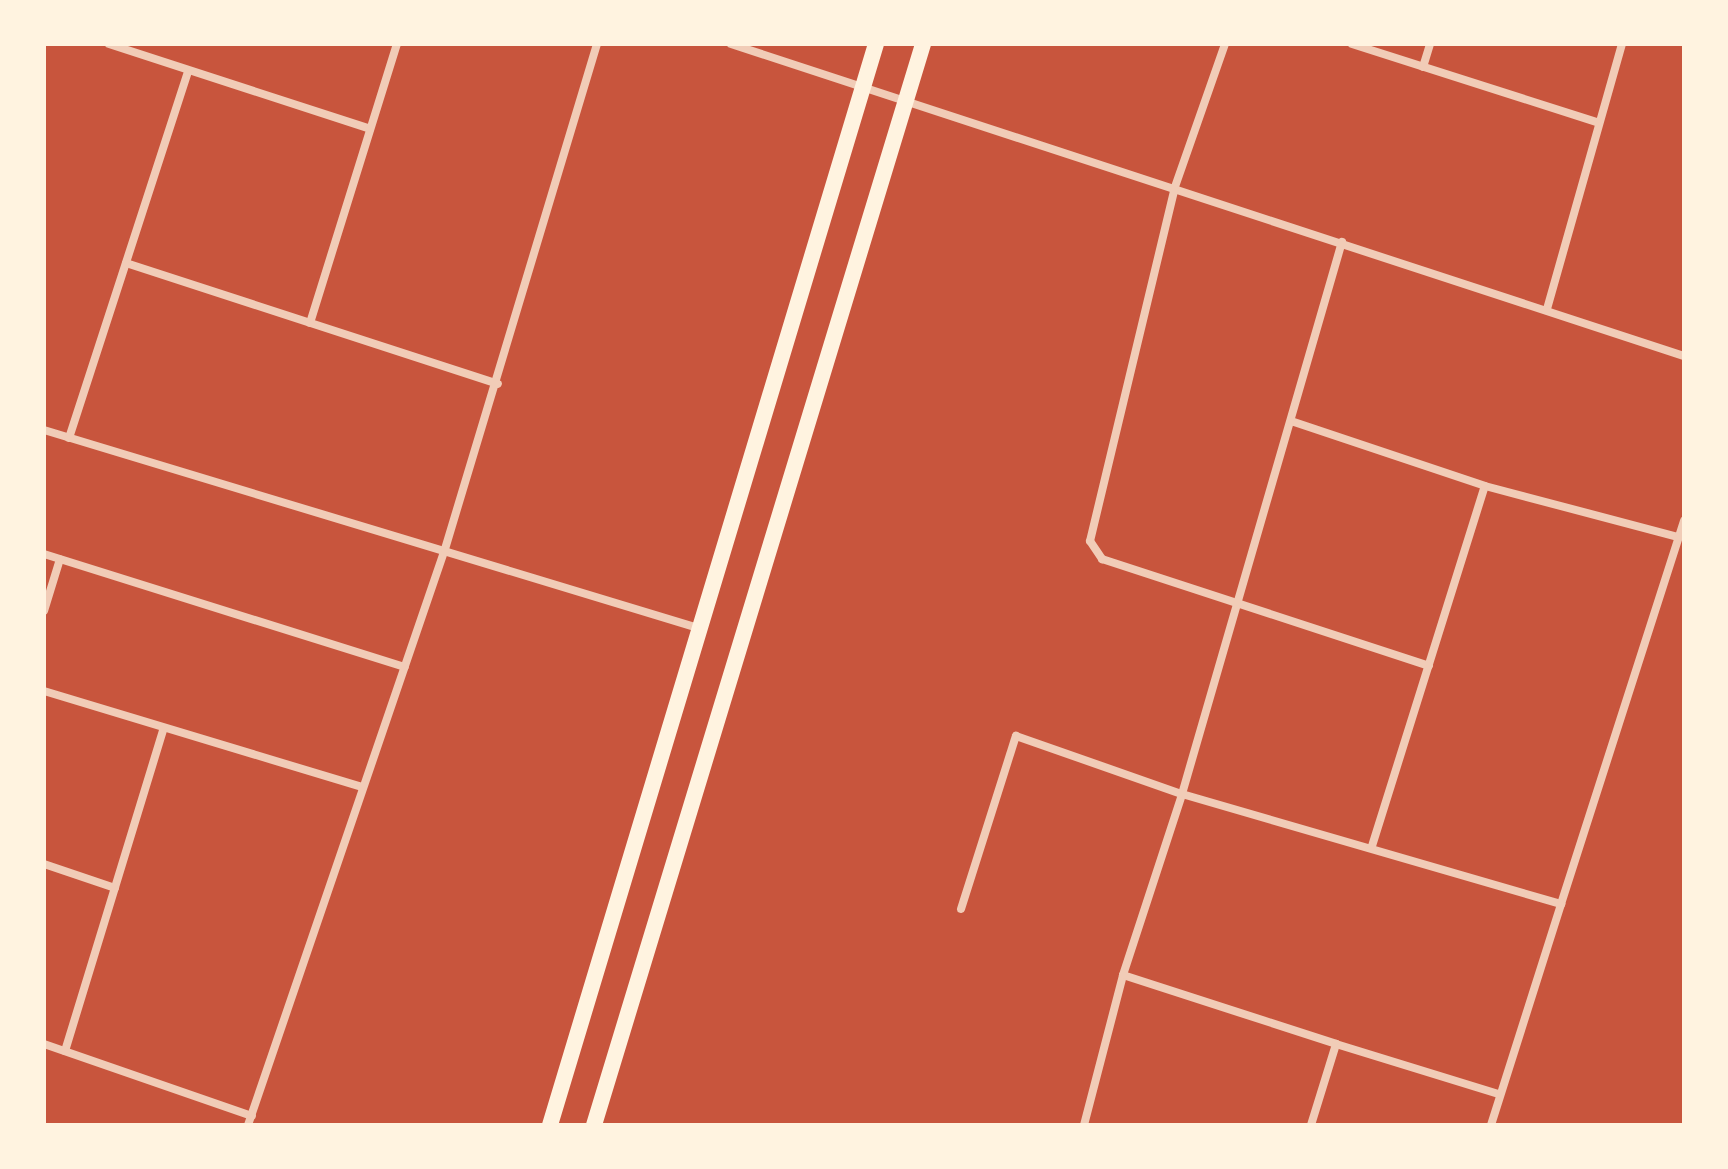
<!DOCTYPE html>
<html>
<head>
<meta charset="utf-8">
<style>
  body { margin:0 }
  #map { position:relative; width:1728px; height:1169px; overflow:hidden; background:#c8553d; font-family:"Archivo Narrow",sans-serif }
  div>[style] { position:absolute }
  .minor>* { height:8px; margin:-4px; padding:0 4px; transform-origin:4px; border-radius:4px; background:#f1ccb7 }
  .secondary>* { height:16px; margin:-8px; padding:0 8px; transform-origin:8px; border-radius:8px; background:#fff3e0 }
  span { translate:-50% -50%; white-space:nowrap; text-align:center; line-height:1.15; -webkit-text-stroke:8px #fff3e0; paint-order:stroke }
  .frame { position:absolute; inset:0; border:46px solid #fff3e0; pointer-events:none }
</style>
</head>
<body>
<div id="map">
  <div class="minor">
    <div style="left:109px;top:44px;width:274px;rotate:18deg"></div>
    <div style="left:731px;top:44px;width:1003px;rotate:18.13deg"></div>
    <div style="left:1225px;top:44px;width:151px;rotate:109.3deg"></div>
    <div style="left:1175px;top:187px;width:364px;rotate:103.5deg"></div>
    <div style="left:1090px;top:541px;width:22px;rotate:56deg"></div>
    <div style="left:1102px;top:559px;width:344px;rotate:18.1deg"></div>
    <div style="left:1352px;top:44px;width:257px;rotate:17.7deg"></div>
    <div style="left:1423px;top:67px;width:24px;rotate:-73deg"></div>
    <div style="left:126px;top:263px;width:391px;rotate:18deg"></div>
    <div style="left:1547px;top:309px;width:275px;rotate:-74.2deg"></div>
    <div style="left:310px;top:323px;width:292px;rotate:-72.7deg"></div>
    <div style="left:1294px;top:422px;width:201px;rotate:18.5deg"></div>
    <div style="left:44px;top:430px;width:683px;rotate:16.84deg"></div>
    <div style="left:69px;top:438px;width:385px;rotate:-72deg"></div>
    <div style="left:44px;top:554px;width:378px;rotate:17.4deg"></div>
    <div style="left:44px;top:611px;width:54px;rotate:-72.9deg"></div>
    <div style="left:44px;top:691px;width:331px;rotate:16.8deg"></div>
    <div style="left:1372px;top:846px;width:377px;rotate:-72.6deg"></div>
    <div style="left:1485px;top:486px;width:200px;rotate:14.8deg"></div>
    <div style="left:44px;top:864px;width:75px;rotate:18.7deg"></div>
    <div style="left:961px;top:909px;width:182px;rotate:-72.4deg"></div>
    <div style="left:1016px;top:736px;width:176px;rotate:19.3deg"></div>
    <div style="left:1182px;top:794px;width:575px;rotate:-73.84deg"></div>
    <div style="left:1123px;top:975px;width:224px;rotate:17.9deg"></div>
    <div style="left:44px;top:1044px;width:220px;rotate:19.1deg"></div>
    <div style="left:65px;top:1051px;width:336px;rotate:-73deg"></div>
    <div style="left:248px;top:1125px;width:609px;rotate:-71.12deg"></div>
    <div style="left:445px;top:549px;width:527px;rotate:-73.25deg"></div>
    <div style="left:1084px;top:1125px;width:155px;rotate:-75.4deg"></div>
    <div style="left:1123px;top:975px;width:190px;rotate:-71.9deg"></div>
    <div style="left:1182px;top:794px;width:395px;rotate:16.2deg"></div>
    <div style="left:1561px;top:904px;width:403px;rotate:-72.2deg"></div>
    <div style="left:1311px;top:1125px;width:85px;rotate:-72.8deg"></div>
    <div style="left:1336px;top:1044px;width:170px;rotate:17.1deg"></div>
    <div style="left:1491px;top:1125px;width:232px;rotate:-72.4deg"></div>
  </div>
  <div class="secondary">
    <div style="left:550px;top:1125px;width:1129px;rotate:-73.22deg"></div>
    <div style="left:594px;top:1125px;width:1130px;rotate:-73.07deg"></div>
  </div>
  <div class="frame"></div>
</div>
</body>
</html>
